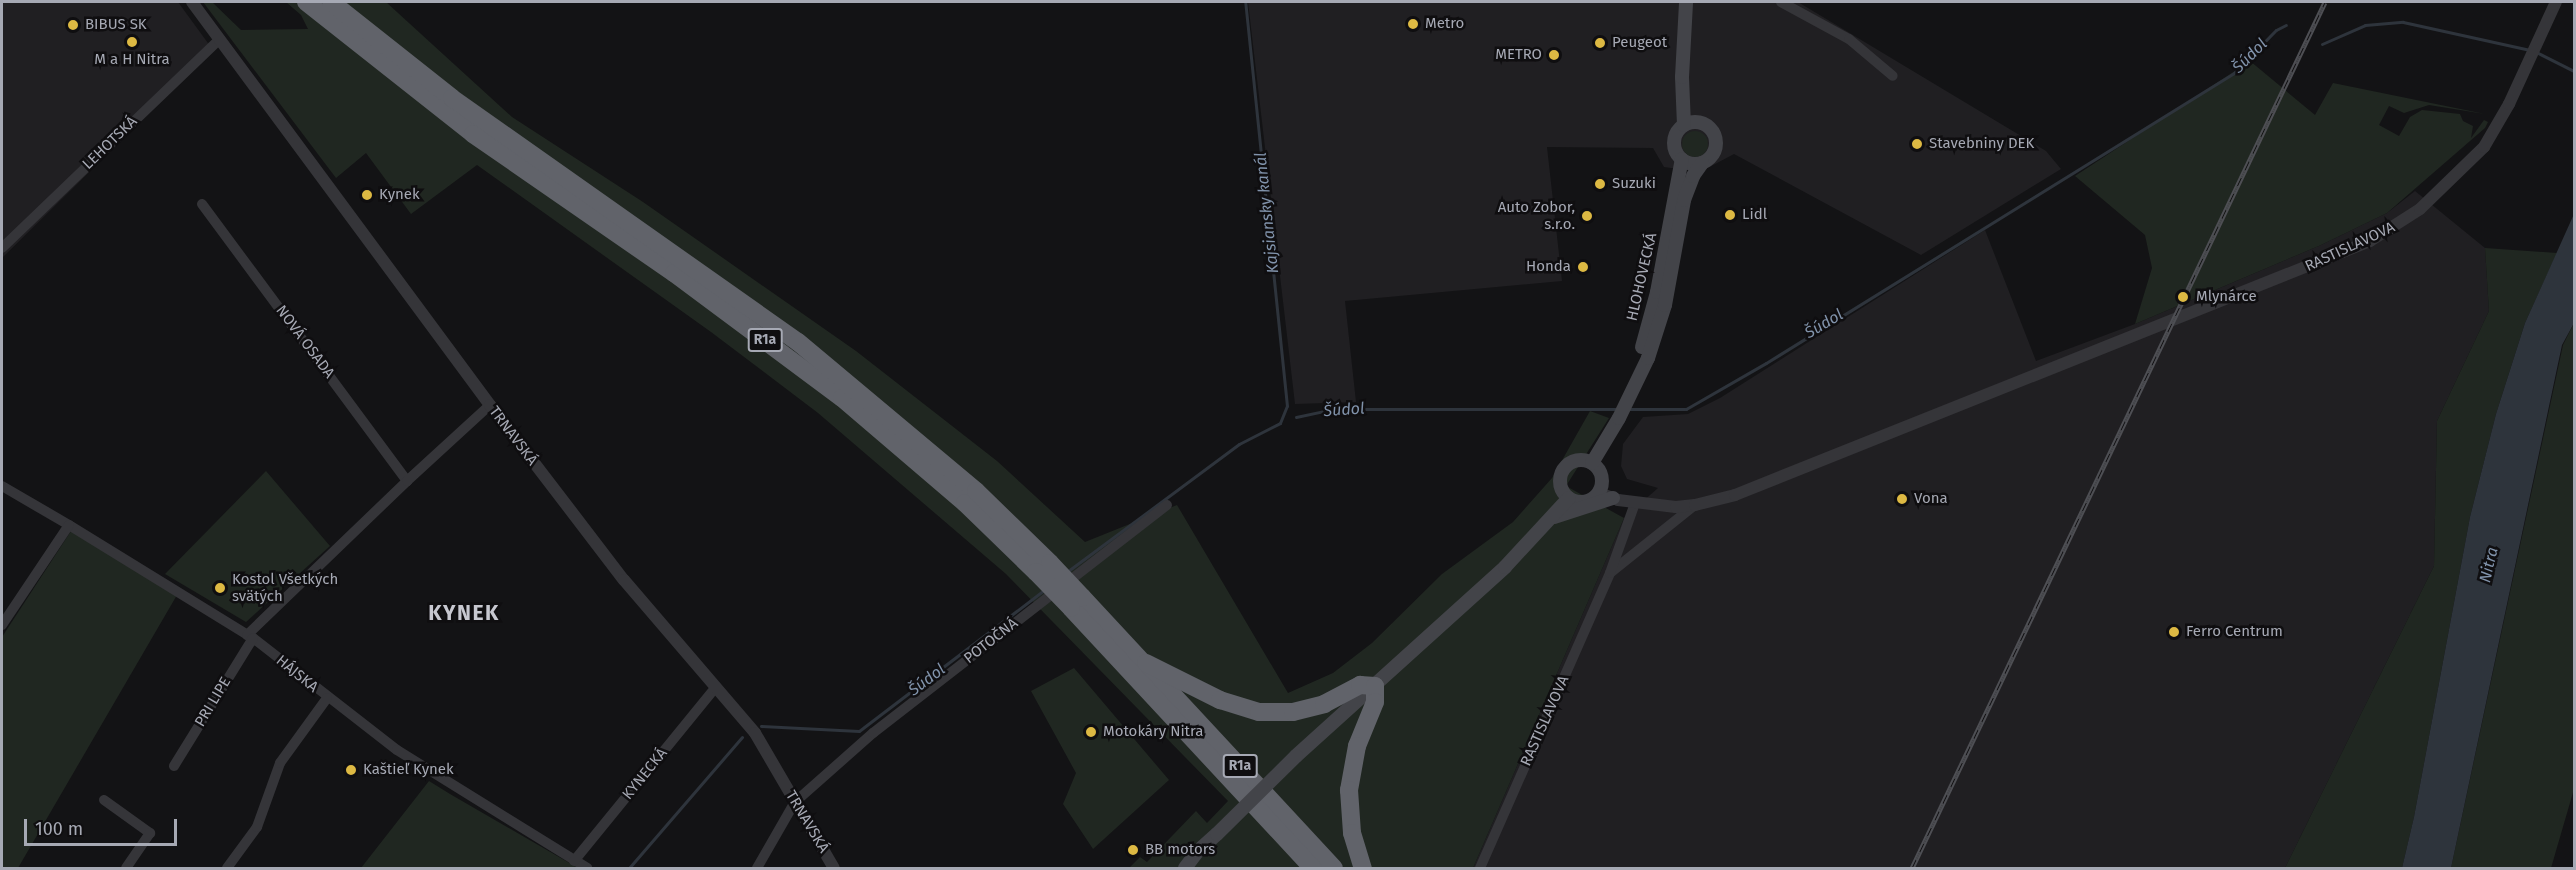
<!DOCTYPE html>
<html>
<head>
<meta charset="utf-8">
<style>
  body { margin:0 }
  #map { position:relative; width:2576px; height:870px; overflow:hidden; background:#131315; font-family:"Fira Sans",sans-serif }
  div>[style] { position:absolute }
  .built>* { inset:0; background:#201f22 }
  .green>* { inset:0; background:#202721 }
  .round { border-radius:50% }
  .water>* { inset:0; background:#2e343c }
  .stream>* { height:3px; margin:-1.5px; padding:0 1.5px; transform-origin:1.5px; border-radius:1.5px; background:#2e343c }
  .minor>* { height:10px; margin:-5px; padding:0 5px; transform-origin:5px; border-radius:5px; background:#353539 }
  .tertiary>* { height:12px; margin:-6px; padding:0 6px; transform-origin:6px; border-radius:6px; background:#353539 }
  .secondary>* { height:14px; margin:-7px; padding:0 7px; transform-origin:7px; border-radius:7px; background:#434449 }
  .secondary>.ring { margin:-7px; padding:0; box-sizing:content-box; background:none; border:14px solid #434449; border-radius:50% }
  .motorway>* { height:18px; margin:-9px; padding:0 9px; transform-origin:9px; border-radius:9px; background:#61636a }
  .rail>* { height:5px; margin-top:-2.5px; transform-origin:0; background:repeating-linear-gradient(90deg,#0f0e10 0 9px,#4e4f54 0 18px); box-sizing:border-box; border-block:2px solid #4e4f54 }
  .secondary-bridge>* { height:14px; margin:-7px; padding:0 7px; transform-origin:7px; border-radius:7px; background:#434449 }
  .motorway-bridge>* { height:18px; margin:-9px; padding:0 9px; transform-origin:9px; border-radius:9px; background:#61636a }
  .dots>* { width:16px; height:16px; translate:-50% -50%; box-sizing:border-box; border:3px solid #0f0e10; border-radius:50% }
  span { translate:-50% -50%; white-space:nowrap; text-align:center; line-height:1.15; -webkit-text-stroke:5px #0f0e10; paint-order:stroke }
  .shield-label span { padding:2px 4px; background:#0f0e10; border:2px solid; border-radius:4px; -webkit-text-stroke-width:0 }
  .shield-label { font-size:14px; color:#a6a9b4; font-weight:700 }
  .poi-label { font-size:15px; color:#a6a9b4 }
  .left { translate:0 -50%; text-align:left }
  .right { translate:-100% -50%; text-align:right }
  .street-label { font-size:15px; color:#a6a9b4 }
  .water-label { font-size:16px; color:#8193ab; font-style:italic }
  .district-label { font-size:21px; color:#c7c8d0; font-weight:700; letter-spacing:1.5px }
  .frame { position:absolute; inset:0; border:3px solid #a6a9b4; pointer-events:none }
  .scale { position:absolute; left:24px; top:819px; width:153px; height:27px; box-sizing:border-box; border:3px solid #a6a9b4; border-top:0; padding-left:8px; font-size:18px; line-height:21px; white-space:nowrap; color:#a6a9b4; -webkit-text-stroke:4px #0f0e10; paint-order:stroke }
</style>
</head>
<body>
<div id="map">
  <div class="built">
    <div style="clip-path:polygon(2px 2px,178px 2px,213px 50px,2px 258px)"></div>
    <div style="clip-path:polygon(1248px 2px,1798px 2px,2046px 151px,2061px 169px,1921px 255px,1734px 154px,1700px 172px,1664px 167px,1653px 148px,1547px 147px,1562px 281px,1345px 301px,1356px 402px,1295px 404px)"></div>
    <div style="clip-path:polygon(2415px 191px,2485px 248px,2489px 311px,2437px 421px,2434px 566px,2285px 868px,1473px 868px,1624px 518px,1658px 488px,1627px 479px,1621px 466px,1623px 444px,1643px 417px,1688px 414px,1720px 398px,1985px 230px,2036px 361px,2135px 324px,2321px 245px,2387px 213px)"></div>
  </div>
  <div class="green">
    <div style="clip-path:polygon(203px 2px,212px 2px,241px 30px,308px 29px,301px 15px,286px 2px,386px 2px,512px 117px,643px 202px,856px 351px,997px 461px,1085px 542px,1177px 505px,1288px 693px,1333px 673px,1372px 643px,1442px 574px,1513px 522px,1552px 478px,1590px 411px,1609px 418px,1566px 486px,1624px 518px,1473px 868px,1129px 868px,1140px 857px,1147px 862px,1196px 811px,1207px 823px,1228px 801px,1006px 574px,818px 413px,711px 332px,477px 165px,411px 214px,366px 153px,336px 178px)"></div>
    <div style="clip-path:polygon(2250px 61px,2315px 115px,2333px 83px,2485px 114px,2429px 105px,2404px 113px,2389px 106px,2379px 125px,2399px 136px,2410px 117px,2422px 110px,2460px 114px,2463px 121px,2473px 126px,2471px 138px,2484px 120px,2488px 122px,2485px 128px,2387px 213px,2321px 245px,2135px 324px,2152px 268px,2145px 235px,2075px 176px)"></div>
    <div class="round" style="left:1682px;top:131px;width:26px;height:26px"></div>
    <div style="clip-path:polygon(2485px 248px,2557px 253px,2525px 323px,2496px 414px,2470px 517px,2414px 817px,2402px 868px,2285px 868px,2434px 566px,2437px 421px,2489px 311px)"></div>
    <div style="clip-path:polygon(2574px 323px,2574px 789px,2551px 868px,2451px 868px,2563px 345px)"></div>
    <div style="clip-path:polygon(266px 471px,330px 546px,246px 622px,165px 574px)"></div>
    <div style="clip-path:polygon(71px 531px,177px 595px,18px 868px,2px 868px,2px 637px)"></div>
    <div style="clip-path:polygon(1074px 668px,1169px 780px,1093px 849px,1063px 804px,1076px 773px,1031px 691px)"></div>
    <div style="clip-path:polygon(429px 781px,450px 794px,578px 868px,361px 868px)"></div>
  </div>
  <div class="water">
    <div style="clip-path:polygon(2574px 214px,2574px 323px,2562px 345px,2451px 868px,2402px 868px,2414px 817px,2470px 517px,2496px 414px,2525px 323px)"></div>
  </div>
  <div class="stream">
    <div style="left:2322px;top:44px;width:47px;rotate:-23.8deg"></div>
    <div style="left:2365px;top:25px;width:38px;rotate:-5deg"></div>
    <div style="left:2403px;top:22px;width:130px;rotate:12.4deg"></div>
    <div style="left:2536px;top:52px;width:42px;rotate:26.6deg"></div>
    <div style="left:1627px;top:409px;width:59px"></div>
    <div style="left:1686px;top:409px;width:92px;rotate:-29.9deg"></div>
    <div style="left:1766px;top:363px;width:551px;rotate:-31.78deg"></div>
    <div style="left:2234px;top:73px;width:60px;rotate:-45.7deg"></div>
    <div style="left:2276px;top:30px;width:11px;rotate:-27deg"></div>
    <div style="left:1296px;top:417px;width:33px;rotate:-12deg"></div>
    <div style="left:1328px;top:410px;width:35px;rotate:-2deg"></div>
    <div style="left:1363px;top:409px;width:254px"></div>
    <div style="left:1068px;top:571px;width:213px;rotate:-36.6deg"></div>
    <div style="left:1239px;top:444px;width:46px;rotate:-27.1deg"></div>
    <div style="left:1280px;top:423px;width:18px;rotate:-68deg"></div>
    <div style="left:1287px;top:406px;width:406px;rotate:-95.9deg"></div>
    <div style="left:761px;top:726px;width:98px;rotate:2.9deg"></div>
    <div style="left:859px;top:731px;width:233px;rotate:-37.3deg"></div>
    <div style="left:629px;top:868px;width:173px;rotate:-49.2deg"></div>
  </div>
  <div class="minor">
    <div style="left:1781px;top:2px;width:77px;rotate:28.6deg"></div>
    <div style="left:1849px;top:39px;width:57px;rotate:40.1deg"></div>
    <div style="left:202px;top:204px;width:345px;rotate:53.5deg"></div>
    <div style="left:2px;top:248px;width:302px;rotate:-43.8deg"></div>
    <div style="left:2px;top:486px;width:78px;rotate:30.2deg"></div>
    <div style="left:69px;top:525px;width:216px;rotate:31.6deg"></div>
    <div style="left:253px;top:638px;width:182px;rotate:37.9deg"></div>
    <div style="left:397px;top:750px;width:224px;rotate:31.8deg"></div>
    <div style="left:1610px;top:573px;width:109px;rotate:-38.7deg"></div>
    <div style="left:2px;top:625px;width:120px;rotate:-56.2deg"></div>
    <div style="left:247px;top:635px;width:222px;rotate:-43.9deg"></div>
    <div style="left:407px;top:481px;width:113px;rotate:-42.5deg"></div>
    <div style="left:174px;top:766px;width:150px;rotate:-58.3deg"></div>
    <div style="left:104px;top:800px;width:57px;rotate:35.7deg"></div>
    <div style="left:150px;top:833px;width:42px;rotate:124.4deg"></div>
    <div style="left:574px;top:861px;width:225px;rotate:-50.8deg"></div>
    <div style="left:227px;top:868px;width:51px;rotate:-53.8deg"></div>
    <div style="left:257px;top:827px;width:68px;rotate:-70.2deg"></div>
    <div style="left:280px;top:763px;width:80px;rotate:-54.1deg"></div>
    <div style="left:757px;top:868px;width:76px;rotate:-60.1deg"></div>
    <div style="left:795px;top:802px;width:104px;rotate:-41.5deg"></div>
    <div style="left:873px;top:733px;width:372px;rotate:-37.8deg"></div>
    <div style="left:1480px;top:868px;width:322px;rotate:-66.2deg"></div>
    <div style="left:1610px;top:573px;width:74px;rotate:-70.3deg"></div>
  </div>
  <div class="tertiary">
    <div style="left:192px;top:2px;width:501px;rotate:53.52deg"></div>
    <div style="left:490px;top:405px;width:220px;rotate:52.6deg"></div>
    <div style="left:624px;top:580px;width:201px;rotate:49.4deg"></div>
    <div style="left:755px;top:733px;width:156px;rotate:59.7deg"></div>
    <div style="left:1599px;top:493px;width:20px;rotate:20deg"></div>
    <div style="left:1618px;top:500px;width:58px;rotate:6.9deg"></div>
    <div style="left:1676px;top:507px;width:19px;rotate:-6deg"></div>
    <div style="left:1695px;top:505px;width:41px;rotate:-14deg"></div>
    <div style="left:1735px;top:495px;width:684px;rotate:-21.8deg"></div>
    <div style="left:2370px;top:241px;width:59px;rotate:-32.6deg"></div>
    <div style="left:2420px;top:209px;width:89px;rotate:-44.1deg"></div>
    <div style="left:2484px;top:147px;width:50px;rotate:-59.8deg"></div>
    <div style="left:2509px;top:104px;width:112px;rotate:-65.3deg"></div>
  </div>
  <div class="secondary">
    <div class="ring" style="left:1674px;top:122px;width:28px;height:28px"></div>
    <div style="left:1684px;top:125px;width:48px;rotate:-92.4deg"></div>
    <div style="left:1682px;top:77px;width:75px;rotate:-86.9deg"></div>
    <div style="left:1642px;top:347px;width:57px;rotate:-74.7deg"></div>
    <div style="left:1657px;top:292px;width:135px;rotate:-79.4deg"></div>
    <div class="ring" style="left:1560px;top:460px;width:28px;height:28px"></div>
    <div style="left:1592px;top:463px;width:52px;rotate:-59deg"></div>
    <div style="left:1619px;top:418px;width:67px;rotate:-64.2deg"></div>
    <div style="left:1648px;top:358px;width:56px;rotate:-72.2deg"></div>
    <div style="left:1665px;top:305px;width:107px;rotate:-79.7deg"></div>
    <div style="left:1684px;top:200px;width:26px;rotate:-69deg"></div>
    <div style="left:1693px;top:176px;width:16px;rotate:-55deg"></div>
    <div style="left:1554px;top:517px;width:62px;rotate:-17.9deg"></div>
    <div style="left:1296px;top:756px;width:282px;rotate:-42.1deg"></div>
    <div style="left:1505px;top:567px;width:94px;rotate:-47.2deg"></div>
    <div style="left:1185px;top:868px;width:21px;rotate:-53deg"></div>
    <div style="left:1198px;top:851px;width:25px;rotate:-42deg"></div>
  </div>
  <div class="motorway">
    <div style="left:306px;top:2px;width:213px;rotate:38.3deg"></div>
    <div style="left:473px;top:134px;width:244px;rotate:34.7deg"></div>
    <div style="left:674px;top:273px;width:209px;rotate:36.7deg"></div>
    <div style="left:842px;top:398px;width:162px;rotate:40.5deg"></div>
    <div style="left:965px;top:503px;width:99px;rotate:44.2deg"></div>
    <div style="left:331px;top:2px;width:154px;rotate:38.4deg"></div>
    <div style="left:452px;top:98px;width:423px;rotate:35.2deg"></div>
    <div style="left:798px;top:342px;width:232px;rotate:39.9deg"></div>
    <div style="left:976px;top:491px;width:103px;rotate:44.2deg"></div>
    <div style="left:1082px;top:597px;width:370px;rotate:47.1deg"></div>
    <div style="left:1071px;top:608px;width:355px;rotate:47.1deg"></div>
    <div style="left:1146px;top:663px;width:83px;rotate:26.6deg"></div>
    <div style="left:1220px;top:700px;width:41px;rotate:17.1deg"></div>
    <div style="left:1259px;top:712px;width:34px"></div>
    <div style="left:1293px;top:712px;width:32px;rotate:-14deg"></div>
    <div style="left:1324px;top:704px;width:41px;rotate:-27.8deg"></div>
    <div style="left:1360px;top:685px;width:15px;rotate:4deg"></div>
    <div style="left:1375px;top:686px;width:16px;rotate:90deg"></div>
    <div style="left:1375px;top:702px;width:48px;rotate:112.2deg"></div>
    <div style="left:1357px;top:746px;width:45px;rotate:100.3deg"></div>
    <div style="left:1349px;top:790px;width:43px;rotate:86deg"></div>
    <div style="left:1352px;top:833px;width:37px;rotate:73deg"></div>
  </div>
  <div class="rail">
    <div style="left:1912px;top:868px;width:959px;rotate:-64.5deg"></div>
  </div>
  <div class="secondary-bridge">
    <div style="left:1217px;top:834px;width:111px;rotate:-44.6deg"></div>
  </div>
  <div class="motorway-bridge">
    <div style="left:1050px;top:563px;width:47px;rotate:46.7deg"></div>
    <div style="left:1036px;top:572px;width:50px;rotate:45.8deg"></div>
  </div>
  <div class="dots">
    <div style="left:1413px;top:24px;background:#ddb943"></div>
    <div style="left:73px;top:25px;background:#ddb943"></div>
    <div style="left:132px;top:42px;background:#ddb943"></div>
    <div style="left:1600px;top:43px;background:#ddb943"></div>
    <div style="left:1554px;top:55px;background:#ddb943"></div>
    <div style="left:1917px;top:144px;background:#ddb943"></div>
    <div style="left:1600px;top:184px;background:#ddb943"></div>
    <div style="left:367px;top:195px;background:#ddb943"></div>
    <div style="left:1730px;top:215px;background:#ddb943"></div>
    <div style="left:1587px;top:216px;background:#ddb943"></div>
    <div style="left:1583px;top:267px;background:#ddb943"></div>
    <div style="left:2183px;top:297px;background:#ddb943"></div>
    <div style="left:1902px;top:499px;background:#ddb943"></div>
    <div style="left:220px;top:588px;background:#ddb943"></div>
    <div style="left:2174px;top:632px;background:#ddb943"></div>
    <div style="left:1091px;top:732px;background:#ddb943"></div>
    <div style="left:351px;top:770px;background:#ddb943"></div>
    <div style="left:1133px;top:850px;background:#ddb943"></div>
  </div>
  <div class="shield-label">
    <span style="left:765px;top:340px">R1a</span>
    <span style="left:1240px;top:766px">R1a</span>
  </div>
  <div class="poi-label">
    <span class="left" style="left:1425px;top:24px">Metro</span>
    <span class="left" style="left:85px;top:25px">BIBUS SK</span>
    <span class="left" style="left:1612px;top:43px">Peugeot</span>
    <span class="right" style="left:1542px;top:55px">METRO</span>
    <span style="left:132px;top:60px">M a H Nitra</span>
    <span class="left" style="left:1929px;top:144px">Stavebniny DEK</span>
    <span class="left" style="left:1612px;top:184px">Suzuki</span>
    <span class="left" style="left:379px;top:195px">Kynek</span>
    <span class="right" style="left:1575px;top:216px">Auto Zobor,<br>s.r.o.</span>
    <span class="left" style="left:1742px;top:215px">Lidl</span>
    <span class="right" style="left:1571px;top:267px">Honda</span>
    <span class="left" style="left:2196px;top:297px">Mlynárce</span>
    <span class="left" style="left:1914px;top:499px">Vona</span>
    <span class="left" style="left:232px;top:588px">Kostol Všetkých<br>svätých</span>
    <span class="left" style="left:2186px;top:632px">Ferro Centrum</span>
    <span class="left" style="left:1103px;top:732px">Motokáry Nitra</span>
    <span class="left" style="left:363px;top:770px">Kaštieľ Kynek</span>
    <span class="left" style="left:1145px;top:850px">BB motors</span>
  </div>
  <div class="street-label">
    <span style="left:110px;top:143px;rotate:-44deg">LEHOTSKÁ</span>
    <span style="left:2350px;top:247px;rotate:-25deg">RASTISLAVOVA</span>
    <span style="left:1642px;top:277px;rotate:-77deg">HLOHOVECKÁ</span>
    <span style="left:305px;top:342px;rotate:53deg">NOVÁ OSADA</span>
    <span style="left:513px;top:436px;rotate:53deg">TRNAVSKÁ</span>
    <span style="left:991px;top:641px;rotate:-38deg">POTOČNÁ</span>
    <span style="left:297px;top:674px;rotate:39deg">HÁJSKA</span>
    <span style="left:213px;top:702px;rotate:-59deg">PRI LIPE</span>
    <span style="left:1545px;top:721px;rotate:-66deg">RASTISLAVOVA</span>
    <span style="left:645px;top:774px;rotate:-51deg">KYNECKÁ</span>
    <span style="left:807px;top:822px;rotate:59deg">TRNAVSKÁ</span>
  </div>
  <div class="water-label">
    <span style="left:2250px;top:56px;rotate:-45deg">Šúdol</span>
    <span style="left:1267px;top:213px;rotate:-96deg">Kajsiansky kanál</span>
    <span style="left:1824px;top:324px;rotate:-31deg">Šúdol</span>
    <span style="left:1344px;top:410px;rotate:-4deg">Šúdol</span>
    <span style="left:2489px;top:565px;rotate:-77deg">Nitra</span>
    <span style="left:927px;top:680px;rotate:-37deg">Šúdol</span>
  </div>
  <div class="district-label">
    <span style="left:464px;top:613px">KYNEK</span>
  </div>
  <div class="frame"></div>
  <div class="scale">100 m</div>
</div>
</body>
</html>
